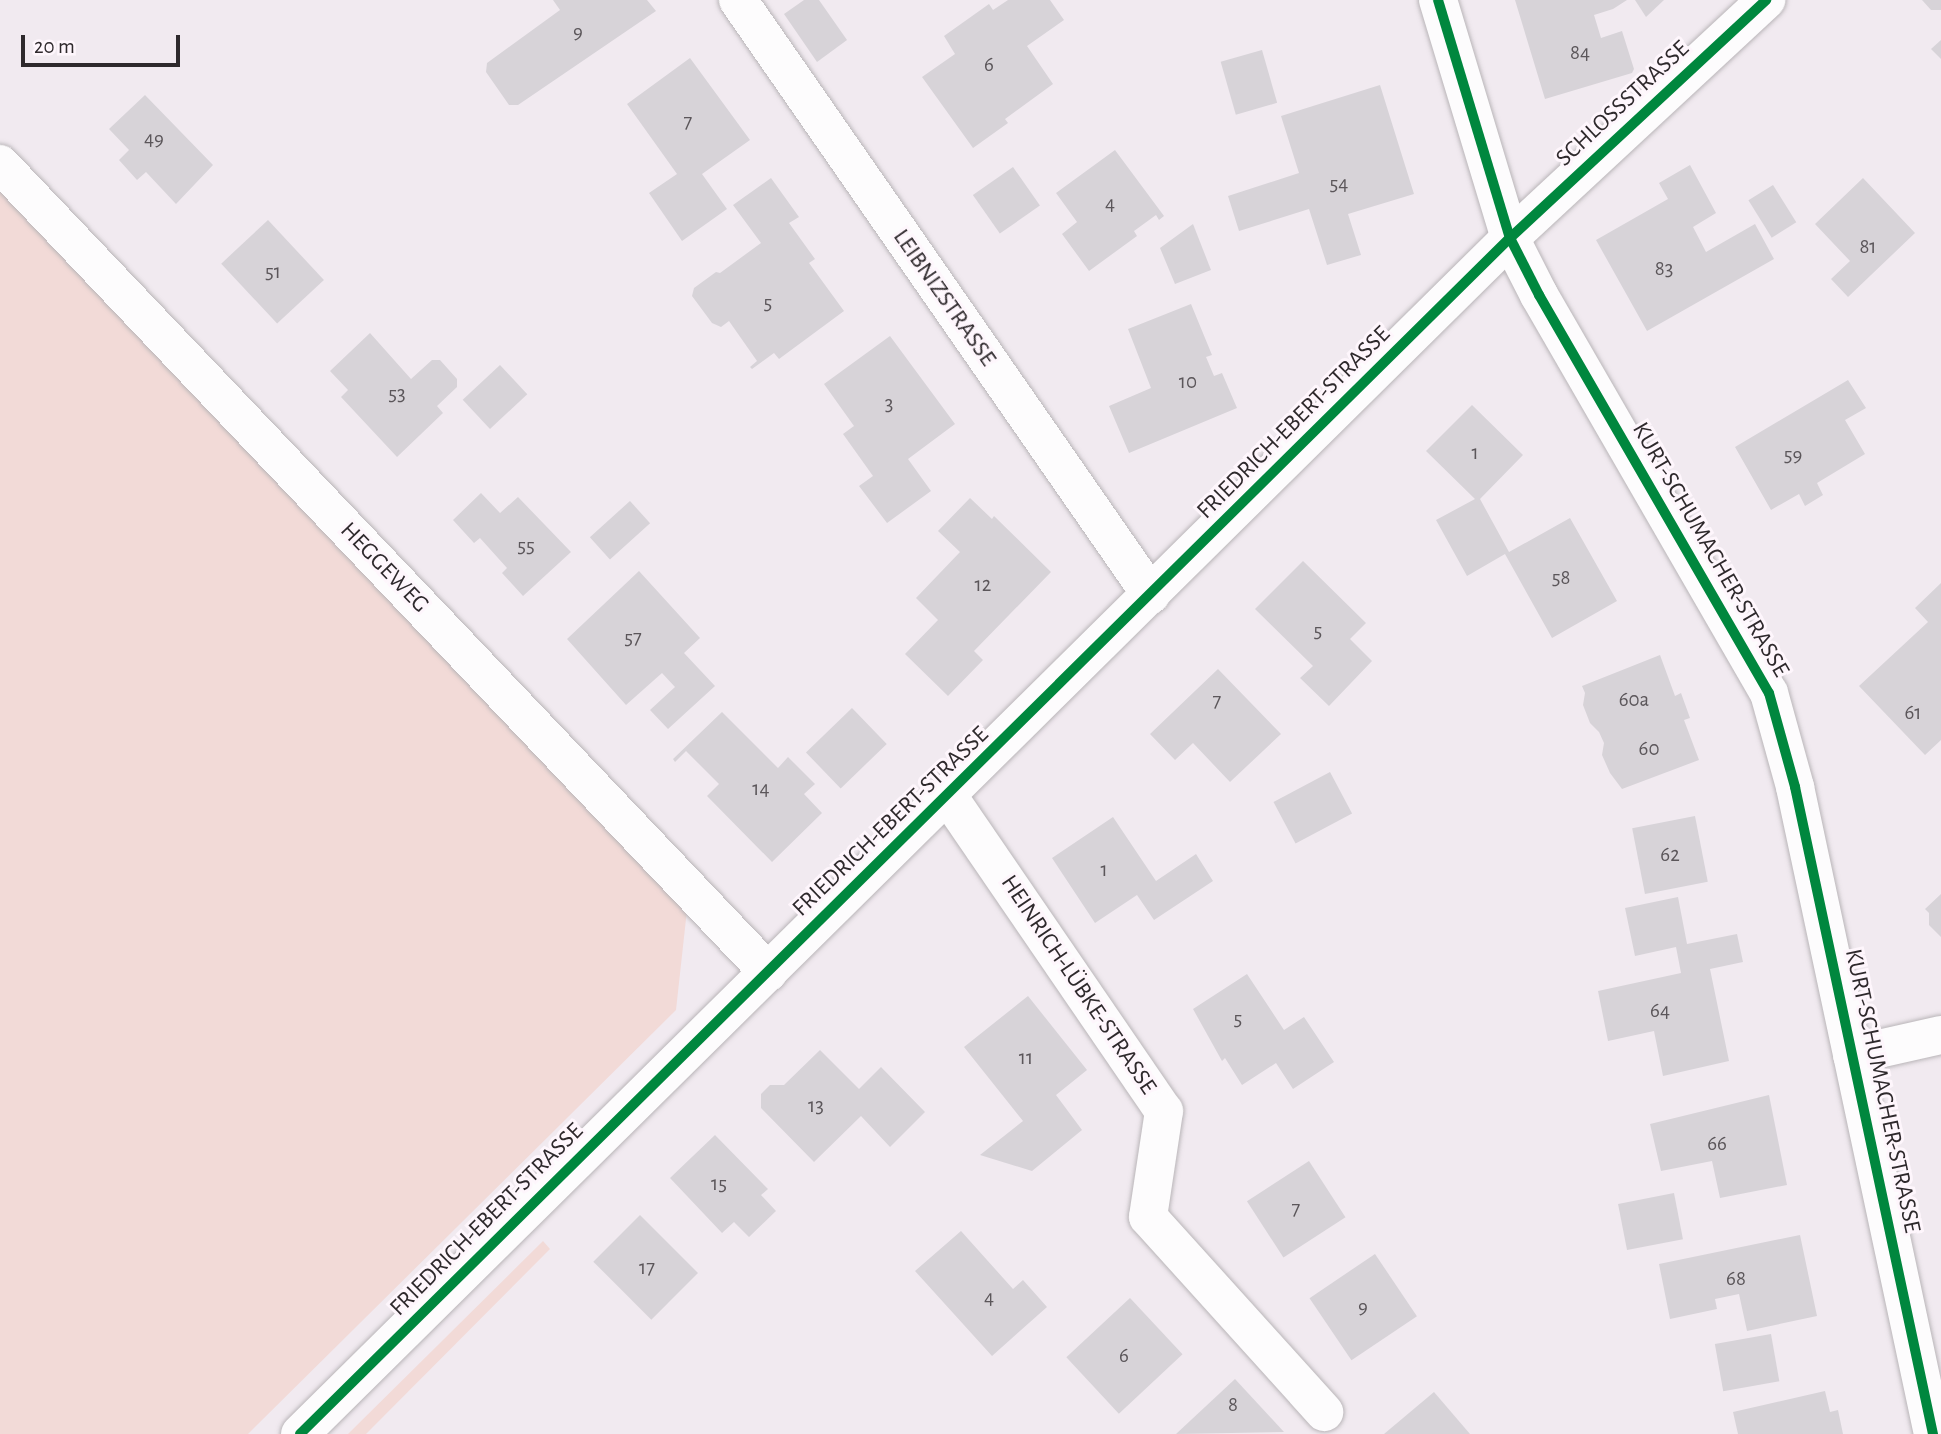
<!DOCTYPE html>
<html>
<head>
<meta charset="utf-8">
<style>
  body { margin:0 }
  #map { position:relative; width:1941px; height:1434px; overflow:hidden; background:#f1eaf0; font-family:"Alegreya Sans",sans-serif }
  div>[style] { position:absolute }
  .green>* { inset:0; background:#f2dad7 }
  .building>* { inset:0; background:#d7d3d8; transform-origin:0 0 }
  .roads { filter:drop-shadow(0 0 2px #b9b5b8) drop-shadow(0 0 2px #b9b5b8) }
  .minor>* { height:38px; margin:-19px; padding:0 19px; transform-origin:19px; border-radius:19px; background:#fdfcfd }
  .cycleway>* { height:10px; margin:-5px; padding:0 5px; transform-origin:5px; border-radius:5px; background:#00873e }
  span { translate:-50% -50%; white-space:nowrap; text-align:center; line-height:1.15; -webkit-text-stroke:6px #fef6fc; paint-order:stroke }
  .number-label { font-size:21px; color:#5b565a }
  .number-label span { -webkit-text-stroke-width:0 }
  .street-label { font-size:24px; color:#2e292c }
  .scale { position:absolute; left:21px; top:35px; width:159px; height:32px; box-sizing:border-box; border:4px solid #2e292c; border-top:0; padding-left:9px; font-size:21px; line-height:24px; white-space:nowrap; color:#2e292c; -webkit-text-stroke:5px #fef6fc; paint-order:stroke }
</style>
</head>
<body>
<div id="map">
  <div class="green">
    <div style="clip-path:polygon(0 182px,687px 910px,676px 1010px,248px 1434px,0 1434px)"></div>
    <div style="clip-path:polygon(543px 1241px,550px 1249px,366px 1434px,348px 1434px)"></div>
  </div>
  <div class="building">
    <div style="clip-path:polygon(553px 0,647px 0,656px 11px,518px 105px,509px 105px,486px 72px,487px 63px,560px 10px)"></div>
    <div style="clip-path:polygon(804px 0,819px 0,847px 40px,817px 62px,784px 14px)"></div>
    <div style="clip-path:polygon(1008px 0,1050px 0,1064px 20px,1027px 46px,1053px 84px,1005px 119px,1008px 123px,973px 148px,922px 77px,955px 54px,944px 36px,989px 4px,993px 10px)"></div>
    <div style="clip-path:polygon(1515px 0,1627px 0,1613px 9px,1594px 15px,1601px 38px,1622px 31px,1634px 69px,1632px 73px,1545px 99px)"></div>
    <div style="clip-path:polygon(1635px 0,1664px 0,1646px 17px)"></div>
    <div style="clip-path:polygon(1922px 0,1941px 0,1941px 10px,1931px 10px)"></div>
    <div style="clip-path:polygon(1941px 40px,1941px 59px,1931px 49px)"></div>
    <div style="left:1262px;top:50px;width:55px;height:43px;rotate:74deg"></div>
    <div style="clip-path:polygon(690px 58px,750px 140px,702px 174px,727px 209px,682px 241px,649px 193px,677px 174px,627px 104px)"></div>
    <div style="clip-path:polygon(1380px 85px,1414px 194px,1348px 214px,1361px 255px,1327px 265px,1309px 209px,1239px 231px,1228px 196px,1299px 173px,1281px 116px)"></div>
    <div style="clip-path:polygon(145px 95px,213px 165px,176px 204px,146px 172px,137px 180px,119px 160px,129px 150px,109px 129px)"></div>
    <div style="clip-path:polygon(1115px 150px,1164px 216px,1159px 220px,1156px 215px,1134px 231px,1137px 236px,1089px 271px,1062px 234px,1077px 222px,1056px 193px)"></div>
    <div style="clip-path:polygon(1690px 165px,1716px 213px,1693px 227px,1706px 252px,1755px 224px,1774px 259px,1647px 331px,1596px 240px,1668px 199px,1659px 183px)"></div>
    <div style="left:1013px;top:167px;width:47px;height:49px;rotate:55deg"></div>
    <div style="clip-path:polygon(771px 178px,799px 217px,789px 223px,815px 259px,809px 263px,844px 311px,779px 359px,774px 353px,752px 369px,750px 367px,757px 361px,729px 321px,721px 327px,712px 323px,692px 296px,694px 288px,716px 272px,720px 273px,761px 243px,733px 205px)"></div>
    <div style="clip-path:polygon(1863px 178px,1915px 233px,1848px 297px,1831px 279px,1850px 261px,1815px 224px)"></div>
    <div style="left:1773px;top:185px;width:44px;height:29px;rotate:58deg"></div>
    <div style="left:268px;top:220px;width:82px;height:64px;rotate:47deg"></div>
    <div style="clip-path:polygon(1193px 224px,1211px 270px,1175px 284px,1160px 248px)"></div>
    <div style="clip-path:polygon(1191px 304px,1212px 355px,1206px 357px,1214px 376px,1222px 373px,1237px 408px,1129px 453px,1109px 406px,1151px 388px,1128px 329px)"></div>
    <div style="clip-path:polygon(370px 333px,411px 379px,432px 360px,440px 360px,457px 379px,457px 387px,437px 406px,443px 413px,397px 457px,341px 397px,348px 390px,330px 371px)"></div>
    <div style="clip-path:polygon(890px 336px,955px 424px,908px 459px,931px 491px,887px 523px,859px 486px,873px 476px,843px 434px,854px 426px,824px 384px)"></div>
    <div style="left:500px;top:365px;width:40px;height:51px;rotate:47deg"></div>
    <div style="clip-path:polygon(1848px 380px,1866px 408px,1845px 420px,1865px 454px,1817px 483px,1823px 495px,1805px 506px,1799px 494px,1771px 510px,1735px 447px)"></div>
    <div style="clip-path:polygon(1472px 405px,1523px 455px,1480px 499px,1509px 552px,1570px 518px,1617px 601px,1552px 638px,1505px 554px,1467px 576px,1436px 520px,1475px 499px,1426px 451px)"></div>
    <div style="clip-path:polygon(481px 493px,500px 513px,518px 497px,571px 552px,523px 596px,502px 573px,507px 568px,480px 538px,474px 543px,453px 520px)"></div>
    <div style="clip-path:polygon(970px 498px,992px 519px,994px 516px,1051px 572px,974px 651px,983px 660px,948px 696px,905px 654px,938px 620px,916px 598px,960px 552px,938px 531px)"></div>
    <div style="left:630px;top:501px;width:30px;height:54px;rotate:48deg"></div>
    <div style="clip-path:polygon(1303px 561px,1366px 623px,1350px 639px,1372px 661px,1329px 706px,1300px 678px,1313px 666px,1255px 609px)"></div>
    <div style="clip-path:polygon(639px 571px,700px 638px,684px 653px,715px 686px,668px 729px,650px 710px,675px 687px,662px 673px,626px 705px,567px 639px)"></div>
    <div style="clip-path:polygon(1941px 583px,1941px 740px,1925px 755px,1859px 686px,1928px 622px,1915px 608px)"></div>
    <div style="clip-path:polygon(1660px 655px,1675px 696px,1681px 693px,1690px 718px,1684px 720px,1699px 760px,1622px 789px,1610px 773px,1602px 755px,1604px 743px,1599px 732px,1590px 723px,1583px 705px,1585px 693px,1582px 686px)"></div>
    <div style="clip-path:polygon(1218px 669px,1281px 734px,1230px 782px,1193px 743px,1175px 760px,1150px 734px)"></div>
    <div style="left:852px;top:708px;width:50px;height:64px;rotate:46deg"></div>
    <div style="clip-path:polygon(722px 712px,778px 768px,788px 757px,815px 784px,804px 794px,822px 813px,772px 862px,707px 796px,719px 784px,686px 751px,675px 762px,673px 759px)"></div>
    <div style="left:1330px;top:772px;width:47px;height:64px;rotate:62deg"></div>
    <div style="left:1695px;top:816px;width:67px;height:64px;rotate:79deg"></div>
    <div style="clip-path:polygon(1113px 817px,1156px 881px,1196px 854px,1213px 881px,1154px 920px,1137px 895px,1095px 923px,1052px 858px)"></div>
    <div style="clip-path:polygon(1941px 894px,1941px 937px,1929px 925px,1929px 913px,1925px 909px)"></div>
    <div style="clip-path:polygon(1678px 897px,1687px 944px,1737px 934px,1743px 962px,1710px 969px,1729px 1061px,1663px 1076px,1654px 1031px,1608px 1041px,1598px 991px,1681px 973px,1676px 947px,1635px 956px,1625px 908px)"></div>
    <div style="clip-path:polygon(1247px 974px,1284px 1030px,1304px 1017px,1334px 1062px,1293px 1089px,1276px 1063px,1242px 1085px,1225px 1058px,1222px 1061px,1193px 1009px)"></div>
    <div style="clip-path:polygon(1028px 996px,1087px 1070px,1056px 1095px,1082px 1130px,1032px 1171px,980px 1155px,1023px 1121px,964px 1047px)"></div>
    <div style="clip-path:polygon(820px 1050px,859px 1089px,881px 1067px,925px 1112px,890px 1147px,861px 1116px,814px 1162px,761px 1108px,761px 1094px,770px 1085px,784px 1085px)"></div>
    <div style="clip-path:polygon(1769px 1095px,1787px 1185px,1720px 1198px,1712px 1161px,1661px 1171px,1650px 1124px)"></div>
    <div style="clip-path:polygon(715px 1135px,768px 1189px,761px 1195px,776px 1211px,749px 1237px,734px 1222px,722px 1233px,670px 1178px)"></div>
    <div style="left:1309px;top:1161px;width:67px;height:74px;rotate:57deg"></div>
    <div style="left:1674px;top:1193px;width:47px;height:57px;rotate:79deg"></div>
    <div style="left:640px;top:1215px;width:82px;height:66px;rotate:45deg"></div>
    <div style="clip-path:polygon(961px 1231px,1013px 1289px,1023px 1280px,1047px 1307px,992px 1356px,915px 1271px)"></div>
    <div style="clip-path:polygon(1800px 1235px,1817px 1316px,1747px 1331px,1739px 1294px,1715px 1299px,1717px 1309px,1670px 1319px,1659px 1264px)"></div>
    <div style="left:1375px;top:1254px;width:75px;height:79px;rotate:56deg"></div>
    <div style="left:1130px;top:1298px;width:77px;height:87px;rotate:47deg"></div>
    <div style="left:1771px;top:1334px;width:48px;height:57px;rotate:80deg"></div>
    <div style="clip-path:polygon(1235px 1379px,1284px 1432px,1176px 1434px)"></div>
    <div style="clip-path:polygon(1825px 1391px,1830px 1412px,1838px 1410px,1843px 1434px,1738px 1434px,1733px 1412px)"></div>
    <div style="clip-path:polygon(1434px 1392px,1470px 1434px,1384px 1434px)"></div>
  </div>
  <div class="roads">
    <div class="minor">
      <div style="left:738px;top:0;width:724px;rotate:55.23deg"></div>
      <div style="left:1438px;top:0;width:249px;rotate:73.2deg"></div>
      <div style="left:1510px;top:238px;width:64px;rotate:63deg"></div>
      <div style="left:1539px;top:295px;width:460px;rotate:60deg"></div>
      <div style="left:1769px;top:693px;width:98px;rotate:74.5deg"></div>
      <div style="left:1795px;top:787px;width:662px;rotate:77.96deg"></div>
      <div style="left:0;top:164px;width:1115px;rotate:46.45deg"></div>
      <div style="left:948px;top:796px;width:382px;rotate:55.6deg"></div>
      <div style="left:1164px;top:1111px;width:107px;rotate:98.6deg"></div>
      <div style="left:1148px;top:1217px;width:263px;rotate:47.9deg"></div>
      <div style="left:1852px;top:1055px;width:91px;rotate:-12.7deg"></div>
      <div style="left:300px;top:1434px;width:1701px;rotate:-44.67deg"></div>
      <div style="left:1510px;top:238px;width:350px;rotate:-42.9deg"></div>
    </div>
  </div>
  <div class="cycleway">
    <div style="left:1438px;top:0;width:249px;rotate:73.2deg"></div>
    <div style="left:1510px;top:238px;width:64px;rotate:63deg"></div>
    <div style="left:1539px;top:295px;width:460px;rotate:60deg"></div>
    <div style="left:1769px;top:693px;width:98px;rotate:74.5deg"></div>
    <div style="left:1795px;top:787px;width:662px;rotate:77.96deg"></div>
    <div style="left:300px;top:1434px;width:1701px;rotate:-44.67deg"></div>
    <div style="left:1510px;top:238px;width:350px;rotate:-42.9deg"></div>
  </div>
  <div class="number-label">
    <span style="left:578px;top:32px">9</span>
    <span style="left:1580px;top:53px">84</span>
    <span style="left:989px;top:65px">6</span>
    <span style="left:688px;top:122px">7</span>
    <span style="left:154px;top:139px">49</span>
    <span style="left:1339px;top:184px">54</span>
    <span style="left:1110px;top:204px">4</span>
    <span style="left:1868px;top:247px">81</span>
    <span style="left:1664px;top:269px">83</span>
    <span style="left:273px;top:272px">51</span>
    <span style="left:768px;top:303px">5</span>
    <span style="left:1188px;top:382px">10</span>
    <span style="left:397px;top:394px">53</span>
    <span style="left:889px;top:404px">3</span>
    <span style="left:1475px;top:453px">1</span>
    <span style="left:1793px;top:455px">59</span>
    <span style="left:526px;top:546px">55</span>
    <span style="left:1561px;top:578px">58</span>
    <span style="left:983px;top:585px">12</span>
    <span style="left:1318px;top:631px">5</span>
    <span style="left:633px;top:638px">57</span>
    <span style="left:1634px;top:700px">60a</span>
    <span style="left:1217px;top:701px">7</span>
    <span style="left:1913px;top:713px">61</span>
    <span style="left:1649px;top:749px">60</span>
    <span style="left:761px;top:789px">14</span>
    <span style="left:1670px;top:855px">62</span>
    <span style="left:1104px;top:870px">1</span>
    <span style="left:1660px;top:1011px">64</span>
    <span style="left:1238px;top:1019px">5</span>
    <span style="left:1026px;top:1058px">11</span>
    <span style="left:816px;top:1106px">13</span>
    <span style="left:1717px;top:1144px">66</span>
    <span style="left:719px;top:1184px">15</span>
    <span style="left:1296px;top:1209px">7</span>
    <span style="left:647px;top:1268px">17</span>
    <span style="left:1736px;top:1279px">68</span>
    <span style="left:989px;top:1298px">4</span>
    <span style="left:1363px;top:1307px">9</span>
    <span style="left:1124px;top:1356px">6</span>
    <span style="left:1233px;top:1405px">8</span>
  </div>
  <div class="street-label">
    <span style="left:1623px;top:104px;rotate:-43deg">SCHLOSSSTRASSE</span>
    <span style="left:944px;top:298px;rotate:55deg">LEIBNIZSTRASSE</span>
    <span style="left:1294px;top:423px;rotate:-45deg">FRIEDRICH-EBERT-STRASSE</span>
    <span style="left:1710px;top:550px;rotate:60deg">KURT-SCHUMACHER-STRASSE</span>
    <span style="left:384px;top:568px;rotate:46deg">HEGGEWEG</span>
    <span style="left:891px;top:822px;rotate:-44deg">FRIEDRICH-EBERT-STRASSE</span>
    <span style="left:1078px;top:985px;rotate:56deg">HEINRICH-LÜBKE-STRASSE</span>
    <span style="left:1882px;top:1091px;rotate:78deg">KURT-SCHUMACHER-STRASSE</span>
    <span style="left:487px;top:1220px;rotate:-45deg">FRIEDRICH-EBERT-STRASSE</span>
  </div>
  <div class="scale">20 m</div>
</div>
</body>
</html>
